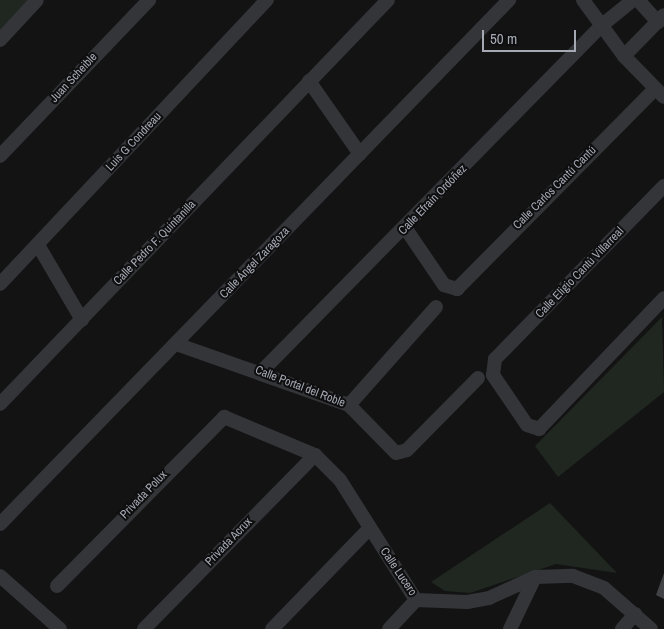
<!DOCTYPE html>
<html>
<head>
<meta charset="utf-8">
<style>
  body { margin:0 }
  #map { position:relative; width:664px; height:629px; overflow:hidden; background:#131314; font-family:"Archivo Narrow",sans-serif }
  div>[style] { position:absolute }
  .green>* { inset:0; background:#1f2720 }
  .building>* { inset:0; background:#424347 }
  .minor>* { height:14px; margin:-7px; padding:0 7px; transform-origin:7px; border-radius:7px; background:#343539 }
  span { translate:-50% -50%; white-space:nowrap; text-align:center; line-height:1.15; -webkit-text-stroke:4px #0e0e0f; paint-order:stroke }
  .street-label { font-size:12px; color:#a5a9b4 }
  .scale { position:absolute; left:482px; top:30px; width:94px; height:22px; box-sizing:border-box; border:2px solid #a5a9b4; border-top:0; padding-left:6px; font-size:15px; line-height:18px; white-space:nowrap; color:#a5a9b4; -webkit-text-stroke:4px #0e0e0f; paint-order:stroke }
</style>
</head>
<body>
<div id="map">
  <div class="green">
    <div style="clip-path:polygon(0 0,29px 0,0 30px)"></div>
    <div style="clip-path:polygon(662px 317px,664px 392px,558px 477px,535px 446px)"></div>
    <div style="clip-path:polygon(550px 503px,617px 573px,556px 564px,470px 593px,445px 591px,431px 582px)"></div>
  </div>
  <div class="building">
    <div style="clip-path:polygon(664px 573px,664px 599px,656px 595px)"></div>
  </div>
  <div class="minor">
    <div style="left:583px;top:0;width:69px;rotate:53.8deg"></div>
    <div style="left:624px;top:56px;width:57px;rotate:45.7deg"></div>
    <div style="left:638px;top:0;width:30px;rotate:48deg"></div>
    <div style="left:0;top:40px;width:54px;rotate:-47.2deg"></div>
    <div style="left:624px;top:56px;width:57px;rotate:-45.7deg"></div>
    <div style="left:309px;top:81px;width:89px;rotate:55.1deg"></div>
    <div style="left:0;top:156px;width:216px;rotate:-46.3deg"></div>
    <div style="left:664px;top:186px;width:242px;rotate:134.3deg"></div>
    <div style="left:495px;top:359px;width:16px;rotate:97deg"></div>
    <div style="left:493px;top:375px;width:60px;rotate:55.8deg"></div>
    <div style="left:527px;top:425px;width:13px;rotate:18deg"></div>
    <div style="left:539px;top:429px;width:181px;rotate:-46.3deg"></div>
    <div style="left:406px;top:229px;width:68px;rotate:55.8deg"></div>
    <div style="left:444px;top:285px;width:14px;rotate:17deg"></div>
    <div style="left:457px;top:289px;width:281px;rotate:-45.3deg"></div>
    <div style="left:38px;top:245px;width:87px;rotate:59.6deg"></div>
    <div style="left:0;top:284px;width:390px;rotate:-46.8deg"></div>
    <div style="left:176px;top:344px;width:183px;rotate:19.4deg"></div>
    <div style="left:349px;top:405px;width:67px;rotate:45.6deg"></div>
    <div style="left:396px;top:453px;width:11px;rotate:-15deg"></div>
    <div style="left:407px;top:450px;width:101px;rotate:-45.4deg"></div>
    <div style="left:262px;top:371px;width:484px;rotate:-45.5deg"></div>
    <div style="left:601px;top:26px;width:41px;rotate:-39.1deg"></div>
    <div style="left:0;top:404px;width:560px;rotate:-46.16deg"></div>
    <div style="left:349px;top:405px;width:131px;rotate:-48.4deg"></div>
    <div style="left:0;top:524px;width:731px;rotate:-45.83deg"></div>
    <div style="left:0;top:576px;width:80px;rotate:41.5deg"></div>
    <div style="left:57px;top:586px;width:238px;rotate:-45.3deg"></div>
    <div style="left:224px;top:417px;width:99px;rotate:22.7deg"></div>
    <div style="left:315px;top:455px;width:35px;rotate:45deg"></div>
    <div style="left:340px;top:480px;width:142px;rotate:57.7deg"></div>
    <div style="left:416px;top:600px;width:51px;rotate:2.2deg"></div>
    <div style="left:467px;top:602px;width:22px;rotate:-10deg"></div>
    <div style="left:489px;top:598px;width:51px;rotate:-24.5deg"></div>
    <div style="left:535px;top:577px;width:38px;rotate:-2deg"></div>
    <div style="left:573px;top:576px;width:33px;rotate:21deg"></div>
    <div style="left:604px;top:588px;width:62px;rotate:41.1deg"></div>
    <div style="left:144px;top:629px;width:244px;rotate:-45.5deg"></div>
    <div style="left:272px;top:629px;width:139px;rotate:-45.9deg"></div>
    <div style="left:389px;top:629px;width:40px;rotate:-47deg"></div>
    <div style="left:510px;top:629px;width:58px;rotate:-64.3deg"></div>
    <div style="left:622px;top:629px;width:20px;rotate:-49deg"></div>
  </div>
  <div class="street-label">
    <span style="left:74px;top:78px;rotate:-47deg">Juan Scheible</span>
    <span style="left:134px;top:142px;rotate:-47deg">Luis G Condreau</span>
    <span style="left:555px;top:188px;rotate:-45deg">Calle Carlos Cantú Cantú</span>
    <span style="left:433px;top:200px;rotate:-46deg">Calle Efraín Ordóñez</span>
    <span style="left:155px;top:243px;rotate:-46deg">Calle Pedro F. Quintanilla</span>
    <span style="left:255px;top:263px;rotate:-46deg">Calle Ángel Zaragoza</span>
    <span style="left:580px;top:273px;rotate:-46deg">Calle Eligio Cantú Villarreal</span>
    <span style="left:300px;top:387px;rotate:21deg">Calle Portal del Roble</span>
    <span style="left:144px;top:495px;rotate:-46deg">Privada Polux</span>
    <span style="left:229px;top:542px;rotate:-46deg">Privada Acrux</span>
    <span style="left:398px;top:572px;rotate:56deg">Calle Lucero</span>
  </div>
  <div class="scale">50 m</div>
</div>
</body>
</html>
